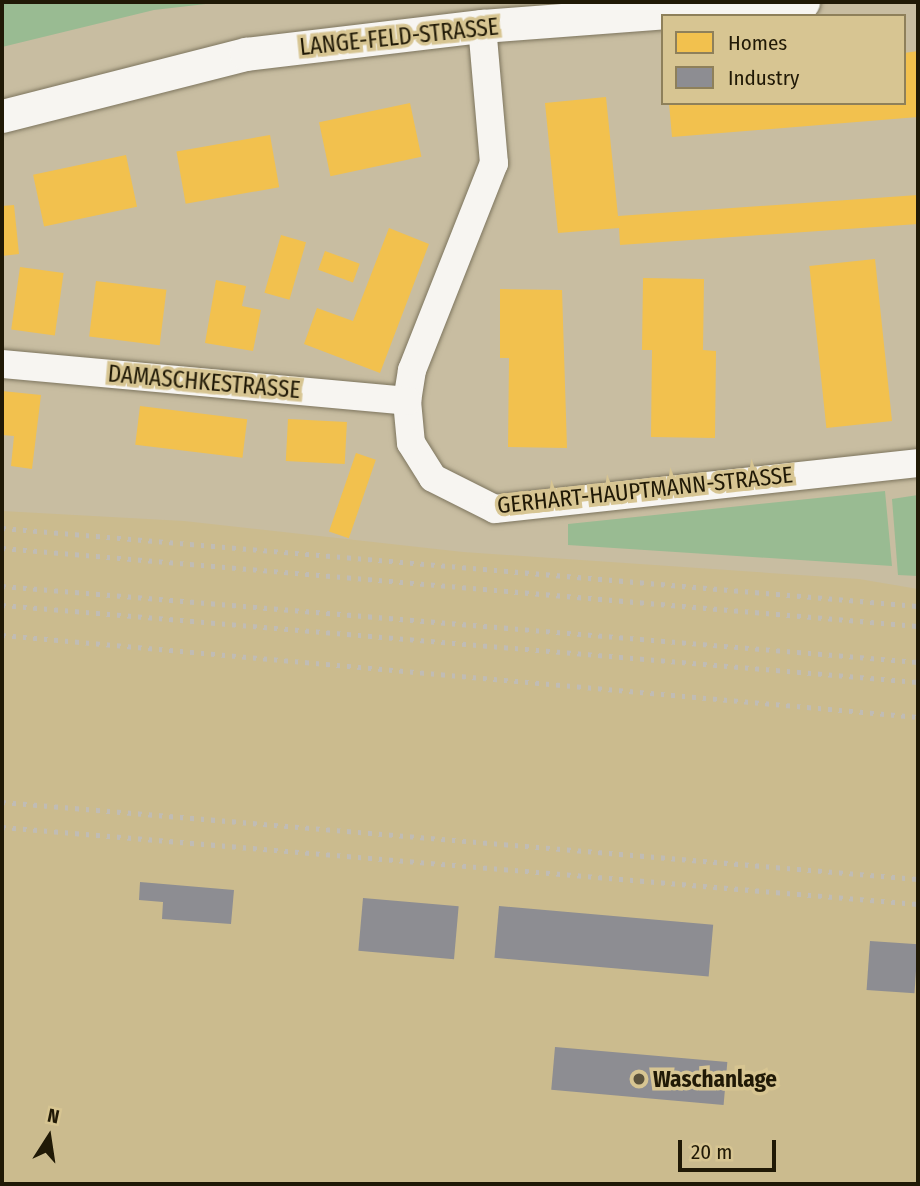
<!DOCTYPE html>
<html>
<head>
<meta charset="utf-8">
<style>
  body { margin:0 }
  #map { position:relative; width:920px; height:1186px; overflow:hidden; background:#c8bda1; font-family:"Fira Sans Condensed",sans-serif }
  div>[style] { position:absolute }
  .built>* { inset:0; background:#cbbb8e }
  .green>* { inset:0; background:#99bb92 }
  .homes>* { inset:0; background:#f2c14e; transform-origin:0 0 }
  .industry>* { inset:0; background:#8d8d92; transform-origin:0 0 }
  .roads { filter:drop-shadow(0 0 2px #7d755e) drop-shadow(0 0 2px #7d755e) }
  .minor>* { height:28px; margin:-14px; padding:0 14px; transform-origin:14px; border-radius:14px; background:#f7f5f1 }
  .tertiary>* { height:33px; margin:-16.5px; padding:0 16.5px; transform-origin:16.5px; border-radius:16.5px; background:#f7f5f1 }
  .rail>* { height:5px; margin-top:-2.5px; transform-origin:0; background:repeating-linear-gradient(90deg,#c0bcb5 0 3.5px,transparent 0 10.5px) }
  .dots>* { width:19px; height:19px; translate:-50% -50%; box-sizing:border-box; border:4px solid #d7c592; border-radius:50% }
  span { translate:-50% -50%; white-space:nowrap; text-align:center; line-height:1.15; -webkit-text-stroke:7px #d7c592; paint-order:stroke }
  .street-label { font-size:23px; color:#201906 }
  .poi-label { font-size:23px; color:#201906; font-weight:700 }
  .left { translate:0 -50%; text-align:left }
  .frame { position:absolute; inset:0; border:4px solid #201906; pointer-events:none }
  .legend { position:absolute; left:661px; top:14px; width:245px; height:91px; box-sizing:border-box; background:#d7c592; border:2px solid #8e805a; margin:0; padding:9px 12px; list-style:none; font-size:21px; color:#201906 }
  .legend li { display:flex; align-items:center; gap:14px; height:35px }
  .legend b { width:35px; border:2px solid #8e805a }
  .north { position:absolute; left:14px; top:1102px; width:70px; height:70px; -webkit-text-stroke:5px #d7c592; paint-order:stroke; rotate:12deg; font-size:19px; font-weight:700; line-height:28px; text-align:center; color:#201906 }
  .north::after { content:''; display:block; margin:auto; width:24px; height:32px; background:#201906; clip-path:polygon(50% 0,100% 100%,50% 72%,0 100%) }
  .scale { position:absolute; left:678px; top:1140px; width:98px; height:32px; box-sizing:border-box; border:4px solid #201906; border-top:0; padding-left:9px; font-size:21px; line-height:24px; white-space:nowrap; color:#201906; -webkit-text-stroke:5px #d7c592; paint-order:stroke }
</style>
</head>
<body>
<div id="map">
  <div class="built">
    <div style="clip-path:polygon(2px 511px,184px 521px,463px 552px,859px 579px,918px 589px,918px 1184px,2px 1184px)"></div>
  </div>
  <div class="green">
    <div style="clip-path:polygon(2px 2px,223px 2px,154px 10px,2px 47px)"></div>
    <div style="clip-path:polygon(885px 491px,892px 566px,568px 545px,568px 524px)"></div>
    <div style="clip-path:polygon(918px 495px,918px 576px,898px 575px,892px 499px)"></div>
  </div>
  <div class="homes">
    <div style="clip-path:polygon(918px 51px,918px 117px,672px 137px,669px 103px,904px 103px,904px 53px)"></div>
    <div style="clip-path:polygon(606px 97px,618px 216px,918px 195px,918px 224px,620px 245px,619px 228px,558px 233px,545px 103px)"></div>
    <div style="left:410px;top:103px;width:55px;height:93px;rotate:78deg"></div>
    <div style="left:270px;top:135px;width:53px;height:95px;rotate:80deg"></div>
    <div style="left:126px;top:155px;width:53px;height:95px;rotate:78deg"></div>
    <div style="clip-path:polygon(14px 205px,19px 254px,2px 256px,2px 206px)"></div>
    <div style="clip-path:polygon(389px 228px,429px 244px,380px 373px,304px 344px,317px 308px,353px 321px)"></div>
    <div style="left:281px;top:235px;width:26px;height:60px;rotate:16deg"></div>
    <div style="left:325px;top:251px;width:37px;height:20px;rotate:20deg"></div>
    <div style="left:875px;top:259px;width:163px;height:66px;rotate:84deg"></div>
    <div style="left:20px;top:267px;width:44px;height:63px;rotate:8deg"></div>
    <div style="clip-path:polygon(643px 278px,704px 279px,703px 350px,716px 351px,715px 438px,651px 437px,652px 350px,642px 350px)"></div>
    <div style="clip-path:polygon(216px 280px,246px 286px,242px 306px,261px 310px,253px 351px,205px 343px)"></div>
    <div style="left:96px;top:281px;width:71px;height:56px;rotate:7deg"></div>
    <div style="clip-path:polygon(500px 289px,562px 290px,567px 448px,508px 447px,509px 358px,500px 358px)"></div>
    <div style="clip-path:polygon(2px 391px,41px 395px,32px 469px,11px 466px,14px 436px,2px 435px)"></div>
    <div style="left:140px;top:406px;width:108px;height:39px;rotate:7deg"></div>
    <div style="left:288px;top:419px;width:59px;height:42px;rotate:3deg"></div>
    <div style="left:356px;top:453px;width:21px;height:83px;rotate:19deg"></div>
  </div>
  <div class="industry">
    <div style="clip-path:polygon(140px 882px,234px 890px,231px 924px,162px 919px,163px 902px,139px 900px)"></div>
    <div style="left:363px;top:898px;width:96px;height:53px;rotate:5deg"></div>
    <div style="left:499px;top:906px;width:215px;height:52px;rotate:5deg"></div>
    <div style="left:870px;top:941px;width:48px;height:49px;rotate:4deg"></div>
    <div style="left:555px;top:1047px;width:173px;height:43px;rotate:5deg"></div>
  </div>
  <div class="roads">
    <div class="minor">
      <div style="left:482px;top:26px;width:138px;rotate:85deg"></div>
      <div style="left:494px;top:163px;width:223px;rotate:111.6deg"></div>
      <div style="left:412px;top:370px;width:31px;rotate:99deg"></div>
      <div style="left:407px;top:401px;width:42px;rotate:84.6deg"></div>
      <div style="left:411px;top:443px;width:41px;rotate:57.8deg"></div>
      <div style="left:433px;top:478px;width:69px;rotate:26.6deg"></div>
      <div style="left:495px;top:509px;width:425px;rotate:-6.2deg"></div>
      <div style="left:2px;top:364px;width:407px;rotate:5.2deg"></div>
    </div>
    <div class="tertiary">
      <div style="left:2px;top:116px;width:252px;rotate:-14.3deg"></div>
      <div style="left:246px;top:54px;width:238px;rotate:-6.8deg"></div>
      <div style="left:482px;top:26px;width:322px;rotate:-4.3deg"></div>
    </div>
  </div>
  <div class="rail">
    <div style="left:2px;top:528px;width:919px;rotate:4.87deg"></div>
    <div style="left:2px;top:548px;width:919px;rotate:4.87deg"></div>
    <div style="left:2px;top:586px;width:919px;rotate:4.74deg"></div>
    <div style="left:2px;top:605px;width:919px;rotate:4.81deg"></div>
    <div style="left:2px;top:635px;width:920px;rotate:5.12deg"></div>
    <div style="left:2px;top:802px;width:919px;rotate:4.81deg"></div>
    <div style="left:2px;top:827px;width:919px;rotate:4.81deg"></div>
  </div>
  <div class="dots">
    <div style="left:639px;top:1079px;background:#5b523c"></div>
  </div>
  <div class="street-label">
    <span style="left:399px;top:37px;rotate:-6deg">LANGE-FELD-STRASSE</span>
    <span style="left:204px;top:382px;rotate:5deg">DAMASCHKESTRASSE</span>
    <span style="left:645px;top:490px;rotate:-6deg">GERHART-HAUPTMANN-STRASSE</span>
  </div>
  <div class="poi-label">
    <span class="left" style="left:653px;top:1079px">Waschanlage</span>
  </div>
  <div class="frame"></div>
  <ul class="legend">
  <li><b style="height:19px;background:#f2c14e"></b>Homes</li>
  <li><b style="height:19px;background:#8d8d92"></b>Industry</li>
  </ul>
  <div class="north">N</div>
  <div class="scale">20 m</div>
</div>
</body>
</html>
